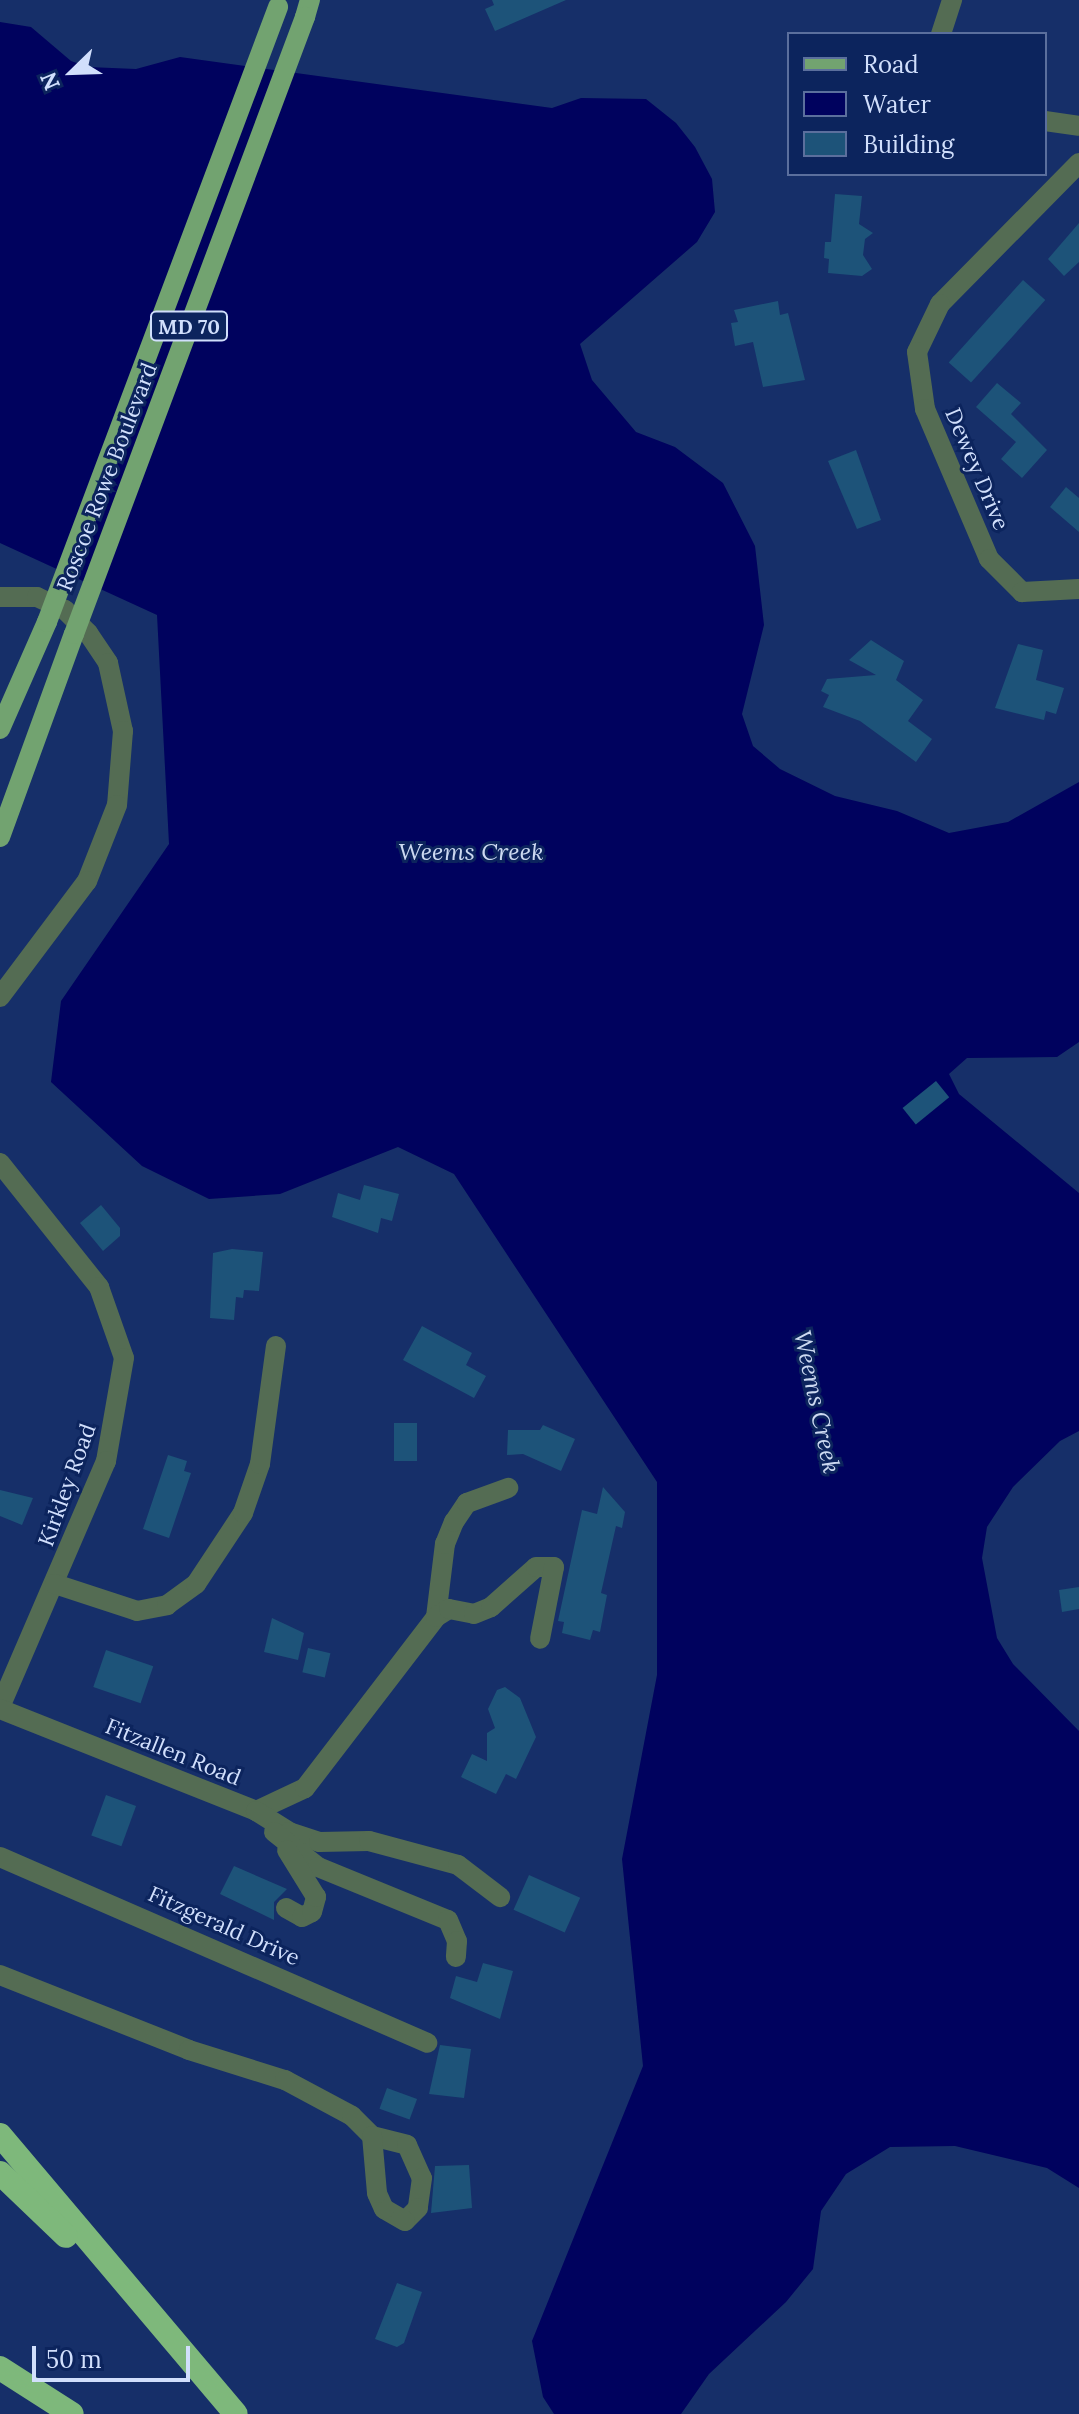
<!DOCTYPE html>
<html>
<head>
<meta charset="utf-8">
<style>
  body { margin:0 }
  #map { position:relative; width:1079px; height:2414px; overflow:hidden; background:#162f69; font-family:Lora,serif }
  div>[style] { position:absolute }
  .water>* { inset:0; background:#00025e }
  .building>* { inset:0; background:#1d5379; transform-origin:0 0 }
  .minor>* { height:20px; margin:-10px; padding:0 10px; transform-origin:10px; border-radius:10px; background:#546c53 }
  .major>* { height:20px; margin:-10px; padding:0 10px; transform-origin:10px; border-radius:10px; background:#72a370 }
  .highway>* { height:24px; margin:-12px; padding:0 12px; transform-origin:12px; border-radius:12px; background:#7eb87b }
  .major-bridge>* { height:20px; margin:-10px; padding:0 10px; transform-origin:10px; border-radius:10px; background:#72a370 }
  span { translate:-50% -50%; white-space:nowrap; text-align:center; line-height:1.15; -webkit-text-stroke:6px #0c245d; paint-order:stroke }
  .shield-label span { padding:2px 6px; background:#0c245d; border:2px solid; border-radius:6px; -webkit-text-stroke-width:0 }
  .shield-label { font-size:20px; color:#d1dffc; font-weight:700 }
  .street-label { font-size:22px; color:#d1dffc }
  .water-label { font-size:24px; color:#ccd9f1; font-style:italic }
  .legend { position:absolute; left:787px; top:32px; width:260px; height:144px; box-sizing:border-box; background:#0c245d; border:2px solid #5b6f9d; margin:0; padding:10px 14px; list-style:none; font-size:24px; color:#d1dffc }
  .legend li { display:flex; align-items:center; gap:16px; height:40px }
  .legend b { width:40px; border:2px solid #5b6f9d }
  .north { position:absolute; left:32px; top:32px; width:80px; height:80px; -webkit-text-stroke:6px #0c245d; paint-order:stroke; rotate:247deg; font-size:22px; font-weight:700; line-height:32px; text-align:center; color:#d1dffc }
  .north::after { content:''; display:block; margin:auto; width:28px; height:36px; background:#d1dffc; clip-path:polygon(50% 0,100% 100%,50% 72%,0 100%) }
  .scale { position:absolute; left:32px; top:2346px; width:158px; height:36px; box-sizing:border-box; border:4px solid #d1dffc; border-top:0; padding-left:10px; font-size:24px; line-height:28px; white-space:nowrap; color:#d1dffc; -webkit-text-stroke:6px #0c245d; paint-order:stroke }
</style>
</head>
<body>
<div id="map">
  <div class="water">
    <div style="clip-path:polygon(0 22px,31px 27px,71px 61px,88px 67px,136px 69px,180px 57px,552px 108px,581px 98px,646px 99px,676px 123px,695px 147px,712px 179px,715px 212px,697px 242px,580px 344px,592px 380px,636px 432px,675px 447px,723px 483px,755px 546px,764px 625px,742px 714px,753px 746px,780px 769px,835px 796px,897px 811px,949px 833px,1008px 822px,1079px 782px,1079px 1042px,1057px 1057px,967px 1058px,949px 1074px,959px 1094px,1079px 1193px,1079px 1431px,1060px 1441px,1013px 1487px,987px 1527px,982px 1558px,997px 1638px,1013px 1664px,1079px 1731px,1079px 2188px,1047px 2168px,955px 2146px,890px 2147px,846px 2174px,821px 2211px,813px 2269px,786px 2302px,709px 2374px,681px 2414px,554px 2414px,543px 2397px,532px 2341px,643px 2066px,622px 1859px,657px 1675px,657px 1482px,454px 1174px,398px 1147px,280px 1194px,209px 1199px,142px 1166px,51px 1082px,61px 1001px,169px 844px,157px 615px,0 543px)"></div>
  </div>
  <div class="building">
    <div style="clip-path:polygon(492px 0,566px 0,495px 31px,485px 9px,494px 5px)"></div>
    <div style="clip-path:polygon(835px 194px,862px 196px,859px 224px,873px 233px,865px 239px,863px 255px,872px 269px,862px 276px,828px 273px,829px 259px,824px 258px,825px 242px,831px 242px)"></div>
    <div style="clip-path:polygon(1079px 223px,1079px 262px,1064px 276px,1048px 259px)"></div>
    <div style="left:1023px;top:280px;width:30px;height:111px;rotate:42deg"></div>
    <div style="clip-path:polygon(778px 301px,780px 315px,788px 313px,805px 380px,763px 387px,753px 342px,735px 346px,731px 323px,738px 322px,734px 310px)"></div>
    <div style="clip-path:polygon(997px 383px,1021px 403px,1011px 414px,1047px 450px,1022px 478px,1001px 459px,1016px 442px,976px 407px)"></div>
    <div style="clip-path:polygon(856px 450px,881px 520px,857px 529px,828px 461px)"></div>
    <div style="clip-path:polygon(1066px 487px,1079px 498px,1079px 532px,1050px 507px)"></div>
    <div style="clip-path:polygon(871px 640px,904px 661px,896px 680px,923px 700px,908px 721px,932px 739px,916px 762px,860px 721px,823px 707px,829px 695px,821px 691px,827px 679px,876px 675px,849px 660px)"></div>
    <div style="clip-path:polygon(1018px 644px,1043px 650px,1036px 680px,1064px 688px,1056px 714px,1046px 711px,1044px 720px,995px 708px)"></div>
    <div style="left:936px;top:1081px;width:21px;height:43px;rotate:51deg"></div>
    <div style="clip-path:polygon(364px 1185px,399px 1194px,392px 1221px,381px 1218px,378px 1233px,332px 1217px,338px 1193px,360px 1200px)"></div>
    <div style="clip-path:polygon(101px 1205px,120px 1228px,120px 1236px,103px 1251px,80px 1223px)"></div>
    <div style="clip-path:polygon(232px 1249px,263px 1252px,259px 1291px,244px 1290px,243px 1298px,236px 1297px,234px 1320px,210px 1318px,213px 1253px)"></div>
    <div style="clip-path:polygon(422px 1326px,472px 1353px,466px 1365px,486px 1376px,474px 1398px,403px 1360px)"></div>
    <div style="left:394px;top:1423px;width:23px;height:38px"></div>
    <div style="clip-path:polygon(543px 1425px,575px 1439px,561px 1471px,523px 1454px,507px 1455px,508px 1430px,540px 1430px)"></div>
    <div style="clip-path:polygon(168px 1455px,187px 1461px,184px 1471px,191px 1473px,169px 1538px,143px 1529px)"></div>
    <div style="clip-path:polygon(603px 1487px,625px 1512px,622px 1528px,616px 1526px,601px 1593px,607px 1595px,600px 1632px,593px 1630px,590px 1640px,562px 1633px,564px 1622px,558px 1621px,582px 1510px,597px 1514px)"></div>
    <div style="clip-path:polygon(0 1490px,33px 1498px,22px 1525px,0 1516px)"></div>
    <div style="clip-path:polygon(1079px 1587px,1079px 1609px,1062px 1612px,1059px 1590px)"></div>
    <div style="clip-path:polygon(272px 1618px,304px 1633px,298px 1660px,264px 1652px)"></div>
    <div style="left:308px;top:1648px;width:23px;height:25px;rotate:13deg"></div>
    <div style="left:106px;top:1650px;width:50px;height:39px;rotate:19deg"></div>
    <div style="clip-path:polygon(505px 1687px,520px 1698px,536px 1737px,516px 1779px,506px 1774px,496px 1794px,461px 1777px,472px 1754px,487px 1761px,487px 1733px,495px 1728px,488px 1709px,497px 1690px)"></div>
    <div style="left:106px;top:1795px;width:32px;height:43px;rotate:20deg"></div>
    <div style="clip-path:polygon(234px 1866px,287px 1889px,274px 1902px,274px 1920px,220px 1894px)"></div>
    <div style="left:529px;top:1875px;width:56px;height:38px;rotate:24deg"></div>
    <div style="clip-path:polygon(483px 1963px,513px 1971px,500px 2019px,450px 1998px,456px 1976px,477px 1982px)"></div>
    <div style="clip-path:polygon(440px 2045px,471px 2049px,464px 2098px,429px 2094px)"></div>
    <div style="left:387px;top:2088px;width:32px;height:22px;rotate:20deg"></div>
    <div style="clip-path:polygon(469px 2165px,472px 2208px,431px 2213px,435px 2166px)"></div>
    <div style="clip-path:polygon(397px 2283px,422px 2292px,404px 2343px,397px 2347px,375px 2339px)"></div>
  </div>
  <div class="minor">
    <div style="left:941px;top:34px;width:36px;rotate:-72deg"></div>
    <div style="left:1045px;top:121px;width:34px;rotate:8deg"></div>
    <div style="left:1079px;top:163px;width:198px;rotate:134.6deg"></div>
    <div style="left:940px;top:304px;width:53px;rotate:115.6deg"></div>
    <div style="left:917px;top:352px;width:58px;rotate:82deg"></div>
    <div style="left:925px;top:409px;width:163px;rotate:66.9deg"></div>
    <div style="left:989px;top:559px;width:47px;rotate:45deg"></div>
    <div style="left:1022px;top:592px;width:57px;rotate:-3deg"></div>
    <div style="left:0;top:597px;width:37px"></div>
    <div style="left:37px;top:597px;width:31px;rotate:25deg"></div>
    <div style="left:65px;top:610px;width:33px;rotate:45deg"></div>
    <div style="left:88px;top:633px;width:36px;rotate:56deg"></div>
    <div style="left:108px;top:663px;width:70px;rotate:77.6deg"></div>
    <div style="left:123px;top:731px;width:74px;rotate:94.6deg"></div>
    <div style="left:117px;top:805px;width:82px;rotate:111.5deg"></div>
    <div style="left:87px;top:881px;width:145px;rotate:126.9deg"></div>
    <div style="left:0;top:1163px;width:159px;rotate:51.4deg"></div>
    <div style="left:99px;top:1287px;width:75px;rotate:70.6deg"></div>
    <div style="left:124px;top:1358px;width:105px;rotate:99.9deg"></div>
    <div style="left:106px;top:1461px;width:268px;rotate:113.3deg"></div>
    <div style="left:55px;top:1584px;width:86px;rotate:18.2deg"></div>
    <div style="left:137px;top:1611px;width:31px;rotate:-11deg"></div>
    <div style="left:167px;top:1605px;width:36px;rotate:-36deg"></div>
    <div style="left:196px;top:1584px;width:85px;rotate:-56.5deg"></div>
    <div style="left:243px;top:1513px;width:52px;rotate:-70.9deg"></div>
    <div style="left:260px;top:1464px;width:119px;rotate:-82.3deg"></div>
    <div style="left:436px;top:1617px;width:74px;rotate:-83deg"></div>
    <div style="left:445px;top:1544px;width:24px;rotate:-68deg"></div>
    <div style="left:454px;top:1522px;width:23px;rotate:-56deg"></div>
    <div style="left:467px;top:1503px;width:44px;rotate:-20.1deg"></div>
    <div style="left:0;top:1709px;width:276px;rotate:21.7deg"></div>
    <div style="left:256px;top:1811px;width:54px;rotate:-25.1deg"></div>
    <div style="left:305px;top:1788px;width:215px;rotate:-52.5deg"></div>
    <div style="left:436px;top:1617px;width:15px;rotate:-32deg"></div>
    <div style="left:449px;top:1609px;width:25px;rotate:11deg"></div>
    <div style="left:474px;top:1614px;width:18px;rotate:-22deg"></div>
    <div style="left:491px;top:1607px;width:60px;rotate:-41.6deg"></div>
    <div style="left:536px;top:1567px;width:18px"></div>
    <div style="left:554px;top:1567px;width:73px;rotate:101deg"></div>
    <div style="left:256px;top:1811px;width:39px;rotate:32deg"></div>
    <div style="left:289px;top:1832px;width:32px;rotate:18deg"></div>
    <div style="left:319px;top:1842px;width:50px;rotate:-1.1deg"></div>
    <div style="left:369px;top:1841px;width:92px;rotate:15.1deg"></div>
    <div style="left:458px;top:1865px;width:53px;rotate:37.3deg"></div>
    <div style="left:274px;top:1832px;width:56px;rotate:38.5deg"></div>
    <div style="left:318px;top:1867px;width:140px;rotate:22.2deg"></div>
    <div style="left:448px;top:1920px;width:23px;rotate:67deg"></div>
    <div style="left:457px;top:1941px;width:16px;rotate:94deg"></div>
    <div style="left:0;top:1857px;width:466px;rotate:23.5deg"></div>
    <div style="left:286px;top:1908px;width:18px;rotate:29deg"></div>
    <div style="left:302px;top:1917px;width:11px;rotate:-27deg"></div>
    <div style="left:312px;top:1912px;width:16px;rotate:-75deg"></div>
    <div style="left:316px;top:1897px;width:55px;rotate:-121.7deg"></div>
    <div style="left:0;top:1975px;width:203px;rotate:21.6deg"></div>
    <div style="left:189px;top:2050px;width:101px;rotate:17.4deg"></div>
    <div style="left:285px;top:2080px;width:76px;rotate:28.2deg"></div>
    <div style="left:352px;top:2116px;width:28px;rotate:45deg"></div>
    <div style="left:372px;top:2136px;width:36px;rotate:14deg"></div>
    <div style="left:407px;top:2145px;width:36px;rotate:66deg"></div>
    <div style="left:422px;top:2178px;width:30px;rotate:98deg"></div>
    <div style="left:418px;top:2208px;width:18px;rotate:135deg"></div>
    <div style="left:405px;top:2221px;width:24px;rotate:-150deg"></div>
    <div style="left:384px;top:2209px;width:17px;rotate:-114deg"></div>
    <div style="left:377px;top:2193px;width:57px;rotate:-95deg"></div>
  </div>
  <div class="major">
    <div style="left:305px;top:17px;width:18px;rotate:-74deg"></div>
    <div style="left:0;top:729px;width:117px;rotate:-66.3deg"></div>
    <div style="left:0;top:837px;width:216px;rotate:-70deg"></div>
  </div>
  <div class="highway">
    <div style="left:0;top:2135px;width:365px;rotate:49.8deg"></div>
    <div style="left:0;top:2173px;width:91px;rotate:43.7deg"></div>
    <div style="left:0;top:2368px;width:85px;rotate:32.6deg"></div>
  </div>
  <div class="major-bridge">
    <div style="left:47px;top:622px;width:657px;rotate:-69.41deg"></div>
    <div style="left:74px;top:634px;width:659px;rotate:-69.47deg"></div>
  </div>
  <div class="shield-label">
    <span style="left:189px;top:326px">MD 70</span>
  </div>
  <div class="street-label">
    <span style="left:977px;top:469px;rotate:67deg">Dewey Drive</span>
    <span style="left:107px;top:477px;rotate:-69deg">Roscoe Rowe Boulevard</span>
    <span style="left:67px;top:1485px;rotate:-70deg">Kirkley Road</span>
    <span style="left:173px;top:1752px;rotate:22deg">Fitzallen Road</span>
    <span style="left:224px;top:1926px;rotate:24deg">Fitzgerald Drive</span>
  </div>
  <div class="water-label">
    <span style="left:471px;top:852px">Weems Creek</span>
    <span style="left:817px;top:1402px;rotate:78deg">Weems Creek</span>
  </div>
  <ul class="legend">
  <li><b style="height:10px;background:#72a370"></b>Road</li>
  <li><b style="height:22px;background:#00025e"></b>Water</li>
  <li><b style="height:22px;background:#1d5379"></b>Building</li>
  </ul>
  <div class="north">N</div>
  <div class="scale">50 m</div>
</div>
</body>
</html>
